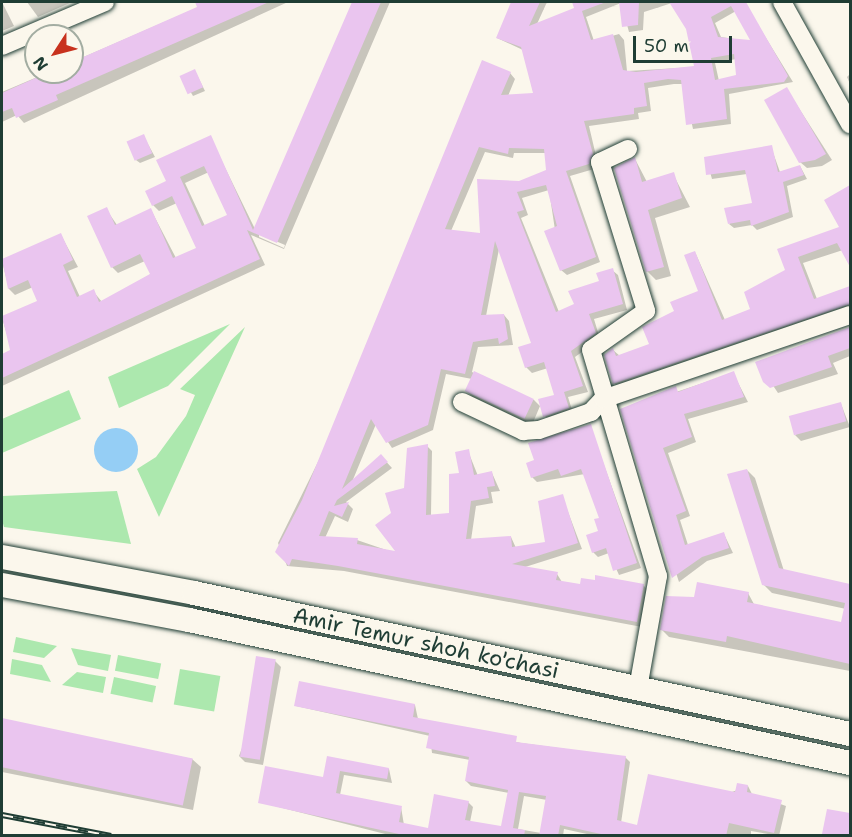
<!DOCTYPE html>
<html>
<head>
<meta charset="utf-8">
<style>
  body { margin:0 }
  #map { position:relative; width:852px; height:837px; overflow:hidden; background:#fbf7ec; font-family:"Shantell Sans",sans-serif }
  div>[style] { position:absolute }
  .green>* { inset:0; background:#ace8ae; transform-origin:0 0 }
  .water>* { inset:0; background:#95cef5 }
  .round { border-radius:50% }
  .shadow>* { inset:0; background:#0003 }
  .building>* { inset:0; background:#eac5ef; transform-origin:0 0 }
  .roads { filter:drop-shadow(0 0 2px #1f3d34) drop-shadow(0 0 2px #1f3d34) }
  .minor>* { height:18px; margin:-9px; padding:0 9px; transform-origin:9px; border-radius:9px; background:#fbf7ec }
  .major>* { height:24px; margin:-12px; padding:0 12px; transform-origin:12px; border-radius:12px; background:#fbf7ec }
  .rail>* { height:6px; margin-top:-3px; transform-origin:0; background:repeating-linear-gradient(90deg,#fbf7ec 0 11px,#1f3d34 0 22px); box-sizing:border-box; border-block:2px solid #1f3d34 }
  span { translate:-50% -50%; white-space:nowrap; text-align:center; line-height:1.15; -webkit-text-stroke:4.5px #fbf7ec; paint-order:stroke }
  .street-label { font-size:22px; color:#1f3d34 }
  .frame { position:absolute; inset:0; border:3px solid #1f3d34; pointer-events:none }
  .north { position:absolute; left:24px; top:24px; width:60px; height:60px; box-sizing:border-box; background:#fbf7ec; border:2px solid #a3ada2; border-radius:50%; rotate:234deg; font-size:16px; font-weight:700; line-height:24px; text-align:center; color:#1f3d34 }
  .north::after { content:''; display:block; margin:auto; width:21px; height:27px; background:#c8321e; clip-path:polygon(50% 0,100% 100%,50% 72%,0 100%) }
  .scale { position:absolute; left:633px; top:36px; width:99px; height:27px; box-sizing:border-box; border:3px solid #1f3d34; border-top:0; padding-left:8px; font-size:18px; line-height:21px; white-space:nowrap; color:#1f3d34; -webkit-text-stroke:4px #fbf7ec; paint-order:stroke }
</style>
</head>
<body>
<div id="map">
  <div class="green">
    <div style="clip-path:polygon(230px 324px,168px 386px,119px 408px,108px 377px)"></div>
    <div style="clip-path:polygon(245px 327px,159px 517px,137px 469px,156px 457px,186px 416px,195px 395px,180px 389px)"></div>
    <div style="clip-path:polygon(69px 390px,81px 419px,2px 453px,2px 419px)"></div>
    <div style="clip-path:polygon(117px 491px,131px 544px,4px 527px,2px 520px,2px 496px)"></div>
    <div style="clip-path:polygon(16px 637px,57px 646px,44px 658px,13px 652px)"></div>
    <div style="clip-path:polygon(71px 648px,111px 655px,108px 671px,78px 665px)"></div>
    <div style="left:118px;top:655px;width:44px;height:16px;rotate:11deg"></div>
    <div style="clip-path:polygon(12px 659px,42px 665px,51px 682px,10px 674px)"></div>
    <div style="left:180px;top:669px;width:41px;height:36px;rotate:10deg"></div>
    <div style="clip-path:polygon(77px 672px,106px 677px,103px 693px,62px 685px)"></div>
    <div style="left:114px;top:677px;width:43px;height:17px;rotate:12deg"></div>
  </div>
  <div class="water">
    <div class="round" style="left:94px;top:428px;width:44px;height:44px"></div>
  </div>
  <div class="shadow">
    <div style="clip-path:polygon(2px 2px,14px 26px,2px 31px)"></div>
    <div style="clip-path:polygon(27px 2px,72px 2px,38px 17px)"></div>
    <div style="clip-path:polygon(288px 2px,24px 123px,17px 115px,2px 122px,2px 92px,49px 72px,72px 72px,72px 62px,199px 7px,202px 2px)"></div>
    <div style="clip-path:polygon(evenodd,353px 2px,390px 2px,284px 249px,251px 235px,265px 265px,2px 386px,2px 355px,12px 351px,2px 318px,39px 302px,33px 287px,15px 295px,9px 289px,2px 261px,61px 235px,78px 267px,68px 271px,80px 297px,93px 291px,102px 302px,151px 274px,145px 261px,118px 273px,112px 267px,106px 209px,117px 225px,151px 210px,176px 258px,198px 248px,177px 203px,159px 211px,153px 205px,210px 137px,255px 229px,353px 2px,209px 172px,229px 215px,205px 226px,185px 183px,209px 172px,353px 2px,259px 234px,285px 245px,284px 248px,259px 237px,259px 234px)"></div>
    <div style="clip-path:polygon(evenodd,513px 2px,547px 2px,537px 24px,576px 9px,580px 2px,744px 2px,793px 82px,729px 94px,731px 124px,693px 129px,683px 84px,674px 84px,648px 88px,651px 111px,638px 113px,639px 119px,589px 126px,597px 160px,594px 169px,570px 176px,600px 262px,567px 275px,561px 270px,549px 190px,522px 198px,528px 215px,521px 218px,559px 312px,576px 305px,612px 270px,618px 275px,627px 310px,594px 319px,600px 339px,575px 357px,588px 392px,568px 397px,573px 413px,550px 421px,545px 416px,556px 396px,548px 368px,532px 373px,526px 367px,533px 344px,499px 249px,486px 316px,504px 315px,509px 321px,513px 345px,478px 347px,472px 372px,534px 400px,540px 406px,532px 425px,473px 397px,466px 391px,472px 379px,446px 374px,433px 430px,392px 448px,376px 424px,352px 482px,381px 456px,392px 468px,346px 502px,353px 509px,348px 522px,335px 516px,325px 538px,357px 540px,398px 554px,393px 514px,427px 446px,432px 451px,431px 516px,450px 514px,468px 451px,478px 476px,492px 473px,500px 491px,491px 492px,493px 503px,476px 506px,471px 540px,511px 537px,516px 548px,547px 543px,562px 496px,582px 549px,522px 568px,557px 574px,562px 582px,581px 585px,643px 585px,649px 591px,642px 627px,344px 571px,287px 566px,278px 543px,510px 73px,515px 79px,508px 96px,534px 95px,523px 50px,497px 38px,513px 2px,621px 3px,629px 32px,643px 30px,644px 12px,672px 3px,688px 29px,695px 67px,627px 71px,624px 40px,619px 34px,594px 41px,586px 17px,621px 3px,513px 2px,736px 11px,753px 42px,721px 37px,715px 23px,736px 11px,513px 2px,736px 59px,738px 77px,719px 81px,715px 63px,736px 59px,513px 2px,485px 152px,513px 158px,514px 153px,546px 153px,547px 171px,519px 183px,481px 235px,451px 231px,485px 152px)"></div>
    <div style="clip-path:polygon(195px 71px,205px 91px,193px 96px,182px 77px)"></div>
    <div style="clip-path:polygon(850px 74px,850px 84px,847px 77px)"></div>
    <div style="clip-path:polygon(786px 88px,832px 160px,822px 166px,807px 168px,800px 162px)"></div>
    <div style="clip-path:polygon(143px 135px,155px 157px,140px 163px,136px 160px)"></div>
    <div style="clip-path:polygon(771px 147px,780px 172px,800px 166px,807px 179px,787px 186px,793px 217px,757px 230px,752px 225px,734px 228px,729px 224px,753px 204px,747px 174px,712px 179px,706px 158px)"></div>
    <div style="clip-path:polygon(635px 159px,647px 182px,673px 174px,690px 207px,655px 218px,671px 276px,656px 280px,647px 271px)"></div>
    <div style="clip-path:polygon(847px 189px,850px 264px,843px 250px,803px 263px,817px 299px,850px 288px,850px 312px,621px 390px,614px 383px,613px 350px,620px 356px,651px 345px,676px 311px,700px 292px,695px 252px,725px 320px,752px 310px,787px 271px,779px 250px,842px 228px)"></div>
    <div style="clip-path:polygon(850px 328px,850px 356px,833px 363px,838px 374px,778px 393px,758px 363px)"></div>
    <div style="clip-path:polygon(733px 373px,748px 402px,688px 419px,696px 442px,668px 453px,690px 516px,680px 520px,688px 545px,724px 534px,733px 553px,707px 561px,679px 582px,622px 410px)"></div>
    <div style="clip-path:polygon(841px 404px,850px 427px,801px 441px,795px 435px)"></div>
    <div style="clip-path:polygon(590px 426px,641px 568px,619px 575px,609px 553px,598px 557px,593px 552px,601px 519px,585px 474px,537px 482px,532px 477px)"></div>
    <div style="clip-path:polygon(747px 470px,755px 478px,784px 571px,850px 586px,850px 671px,669px 637px,661px 629px,695px 599px,748px 593px,755px 606px,842px 624px,846px 609px,772px 593px,763px 584px)"></div>
    <div style="clip-path:polygon(275px 661px,281px 667px,263px 765px,245px 762px,239px 756px)"></div>
    <div style="clip-path:polygon(evenodd,415px 705px,418px 719px,521px 743px,625px 757px,630px 762px,621px 823px,638px 827px,748px 786px,752px 794px,786px 806px,779px 836px,751px 831px,751px 836px,596px 836px,564px 829px,563px 836px,393px 836px,259px 802px,324px 779px,328px 758px,389px 769px,392px 783px,344px 775px,340px 795px,401px 807px,404px 825px,429px 830px,468px 802px,473px 807px,470px 822px,502px 827px,509px 793px,471px 786px,466px 781px,470px 760px,432px 753px,430px 736px,296px 706px,415px 705px,524px 796px,547px 800px,541px 833px,518px 829px,524px 796px)"></div>
    <div style="clip-path:polygon(2px 720px,192px 759px,201px 767px,193px 810px,2px 772px)"></div>
    <div style="clip-path:polygon(828px 810px,850px 815px,850px 836px,823px 833px)"></div>
  </div>
  <div class="building">
    <div style="clip-path:polygon(195px 2px,269px 2px,56px 95px,58px 100px,16px 118px,12px 108px,2px 112px,2px 93px,49px 72px,72px 72px,72px 62px,197px 7px)"></div>
    <div style="clip-path:polygon(evenodd,352px 2px,381px 2px,277px 243px,247px 230px,260px 259px,2px 378px,2px 354px,10px 350px,2px 316px,37px 301px,28px 280px,8px 289px,2px 259px,61px 233px,73px 260px,63px 265px,77px 297px,94px 289px,99px 302px,150px 274px,140px 254px,111px 268px,87px 216px,107px 207px,115px 225px,151px 208px,173px 258px,196px 248px,172px 196px,152px 206px,145px 191px,166px 181px,156px 160px,211px 135px,253px 230px,352px 2px,204px 166px,227px 215px,202px 226px,180px 177px,204px 166px)"></div>
    <div style="clip-path:polygon(evenodd,511px 2px,540px 2px,529px 26px,574px 8px,572px 2px,606px 2px,582px 11px,591px 40px,613px 34px,623px 70px,636px 72px,694px 66px,686px 29px,669px 2px,746px 2px,788px 76px,784px 82px,724px 89px,727px 119px,686px 125px,681px 80px,668px 79px,644px 83px,647px 106px,634px 108px,634px 114px,584px 121px,593px 154px,589px 164px,566px 171px,596px 257px,560px 271px,544px 231px,557px 226px,546px 185px,517px 192px,524px 210px,517px 212px,556px 312px,574px 304px,568px 291px,599px 281px,596px 273px,613px 268px,623px 304px,589px 314px,596px 333px,571px 351px,583px 386px,564px 392px,569px 408px,543px 417px,538px 399px,554px 395px,544px 362px,525px 368px,518px 347px,531px 343px,495px 241px,481px 315px,504px 314px,508px 339px,499px 344px,498px 338px,473px 342px,465px 374px,441px 369px,428px 425px,386px 443px,371px 419px,342px 489px,381px 454px,388px 462px,337px 500px,334px 506px,349px 502px,342px 517px,329px 511px,319px 536px,358px 538px,357px 544px,395px 551px,375px 525px,391px 513px,385px 493px,404px 488px,407px 448px,428px 444px,426px 515px,449px 513px,449px 474px,459px 473px,455px 452px,469px 449px,474px 475px,492px 471px,495px 486px,487px 487px,489px 498px,471px 501px,466px 539px,511px 536px,512px 547px,545px 542px,538px 501px,563px 494px,578px 543px,512px 564px,558px 572px,556px 580px,580px 584px,581px 578px,595px 580px,595px 575px,644px 584px,637px 622px,338px 566px,292px 559px,289px 566px,275px 552px,302px 500px,482px 60px,511px 72px,501px 95px,533px 93px,521px 47px,496px 38px,511px 2px,731px 6px,750px 40px,718px 37px,711px 17px,731px 6px,511px 2px,734px 54px,736px 75px,715px 80px,711px 58px,734px 54px,511px 2px,479px 147px,508px 154px,509px 148px,544px 149px,546px 170px,519px 181px,477px 179px,480px 233px,445px 229px,479px 147px)"></div>
    <div style="clip-path:polygon(619px 2px,639px 2px,638px 25px,622px 27px)"></div>
    <div style="left:195px;top:69px;width:20px;height:17px;rotate:66deg"></div>
    <div style="clip-path:polygon(787px 87px,826px 154px,815px 160px,799px 163px,764px 100px)"></div>
    <div style="left:144px;top:134px;width:21px;height:19px;rotate:67deg"></div>
    <div style="clip-path:polygon(772px 145px,778px 172px,800px 165px,804px 175px,783px 182px,789px 212px,751px 226px,750px 220px,728px 224px,724px 208px,752px 203px,745px 170px,706px 175px,704px 157px)"></div>
    <div style="clip-path:polygon(635px 157px,642px 182px,674px 172px,682px 198px,648px 210px,664px 267px,646px 272px,614px 168px)"></div>
    <div style="clip-path:polygon(850px 185px,850px 267px,837px 243px,798px 257px,814px 299px,850px 286px,850px 304px,613px 384px,604px 355px,613px 348px,616px 356px,649px 344px,642px 327px,674px 311px,670px 302px,698px 291px,684px 255px,695px 251px,722px 320px,750px 309px,744px 292px,785px 270px,777px 249px,839px 227px,824px 200px)"></div>
    <div style="clip-path:polygon(850px 327px,850px 348px,828px 356px,832px 367px,770px 388px,763px 382px,755px 362px)"></div>
    <div style="left:474px;top:371px;width:66px;height:22px;rotate:25deg"></div>
    <div style="clip-path:polygon(734px 371px,744px 397px,684px 414px,692px 437px,663px 448px,686px 511px,676px 515px,685px 545px,724px 532px,729px 548px,702px 557px,672px 578px,620px 409px,676px 386px,678px 392px)"></div>
    <div style="left:841px;top:402px;width:20px;height:54px;rotate:75deg"></div>
    <div style="clip-path:polygon(591px 424px,637px 563px,613px 571px,606px 548px,592px 553px,586px 535px,598px 531px,594px 519px,599px 518px,581px 469px,561px 476px,558px 469px,531px 478px,526px 463px,534px 460px,528px 443px)"></div>
    <div style="clip-path:polygon(747px 469px,779px 568px,850px 584px,850px 664px,727px 636px,726px 642px,660px 630px,666px 596px,694px 597px,697px 582px,749px 592px,747px 602px,841px 622px,845px 603px,762px 585px,727px 474px)"></div>
    <div style="left:256px;top:656px;width:20px;height:102px;rotate:9deg"></div>
    <div style="clip-path:polygon(299px 681px,415px 704px,413px 717px,517px 736px,516px 742px,626px 756px,617px 820px,637px 825px,648px 774px,735px 792px,737px 783px,748px 785px,747px 792px,782px 800px,774px 833px,729px 823px,726px 836px,610px 836px,560px 825px,558px 836px,539px 836px,546px 796px,519px 792px,513px 828px,525px 830px,524px 836px,408px 836px,258px 803px,265px 766px,323px 777px,327px 756px,389px 768px,387px 779px,340px 771px,336px 793px,402px 806px,399px 822px,428px 828px,434px 794px,469px 801px,465px 820px,501px 826px,508px 790px,465px 781px,469px 757px,426px 748px,429px 733px,294px 706px)"></div>
    <div style="left:2px;top:718px;width:195px;height:48px;rotate:12deg"></div>
    <div style="clip-path:polygon(827px 809px,850px 813px,850px 836px,822px 834px)"></div>
  </div>
  <div class="roads">
    <div class="minor">
      <div style="left:782px;top:2px;width:140px;rotate:60.9deg"></div>
      <div style="left:2px;top:46px;width:112px;rotate:-23.1deg"></div>
      <div style="left:628px;top:149px;width:31px;rotate:155deg"></div>
      <div style="left:600px;top:162px;width:156px;rotate:72.8deg"></div>
      <div style="left:646px;top:311px;width:67px;rotate:144.7deg"></div>
      <div style="left:591px;top:350px;width:236px;rotate:73.5deg"></div>
      <div style="left:658px;top:576px;width:114px;rotate:100.1deg"></div>
      <div style="left:462px;top:402px;width:68px;rotate:25.4deg"></div>
      <div style="left:523px;top:431px;width:16px;rotate:-4deg"></div>
      <div style="left:539px;top:430px;width:55px;rotate:-19.1deg"></div>
      <div style="left:591px;top:412px;width:18px;rotate:-47deg"></div>
      <div style="left:603px;top:399px;width:261px;rotate:-18.8deg"></div>
    </div>
    <div class="major">
      <div style="left:2px;top:557px;width:195px;rotate:10.6deg"></div>
      <div style="left:194px;top:593px;width:671px;rotate:12.13deg"></div>
      <div style="left:2px;top:585px;width:190px;rotate:10.6deg"></div>
      <div style="left:189px;top:620px;width:676px;rotate:12.21deg"></div>
    </div>
  </div>
  <div class="rail">
    <div style="left:2px;top:815px;width:111px;rotate:10.9deg"></div>
  </div>
  <div class="street-label">
    <span style="left:426px;top:643px;rotate:12deg">Amir Temur shoh ko'chasi</span>
  </div>
  <div class="frame"></div>
  <div class="north">N</div>
  <div class="scale">50 m</div>
</div>
</body>
</html>
